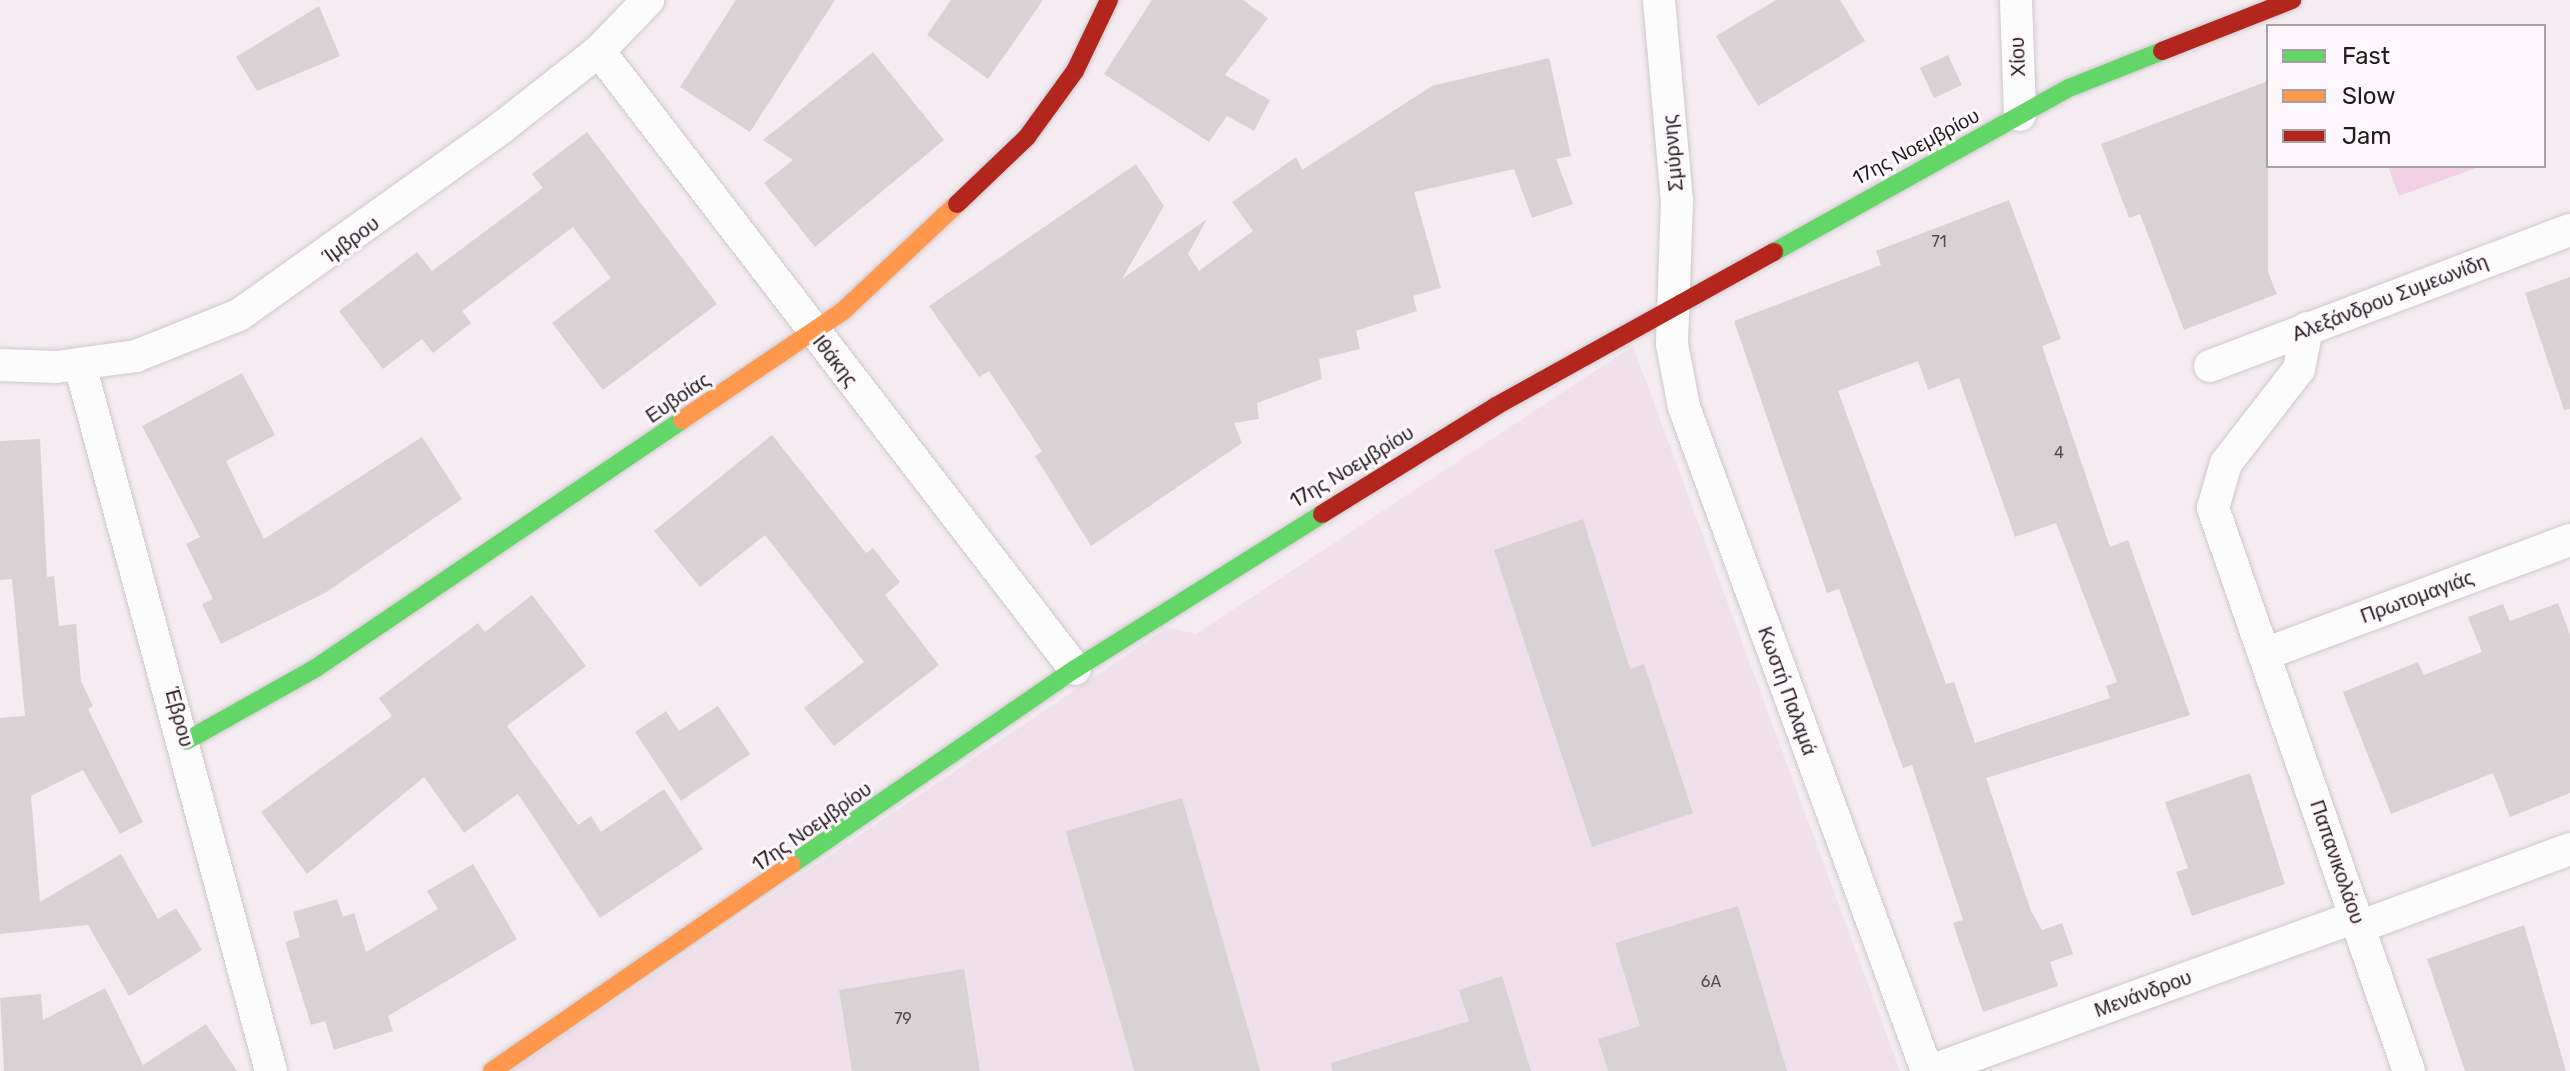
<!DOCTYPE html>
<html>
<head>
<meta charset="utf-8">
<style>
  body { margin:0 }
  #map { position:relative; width:2570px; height:1071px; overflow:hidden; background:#f4ecf0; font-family:Rubik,sans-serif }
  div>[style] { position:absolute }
  .built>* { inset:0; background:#f0e0e9 }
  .green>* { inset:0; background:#f1d1e3 }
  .building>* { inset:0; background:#d8d2d5; transform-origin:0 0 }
  .roads { filter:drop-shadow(0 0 2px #cec8cb) drop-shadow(0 0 2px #cec8cb) }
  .street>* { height:32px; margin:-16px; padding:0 16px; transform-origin:16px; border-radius:16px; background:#fdfcfd }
  .fast>* { height:18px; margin:-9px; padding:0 9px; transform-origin:9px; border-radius:9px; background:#63d668 }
  .slow>* { height:18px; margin:-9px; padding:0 9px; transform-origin:9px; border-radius:9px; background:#ff974d }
  .jam>* { height:18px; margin:-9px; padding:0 9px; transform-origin:9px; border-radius:9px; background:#b3261e }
  span { translate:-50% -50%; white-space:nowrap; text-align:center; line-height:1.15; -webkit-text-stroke:6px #fef8fc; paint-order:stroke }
  .number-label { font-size:16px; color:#524c4e }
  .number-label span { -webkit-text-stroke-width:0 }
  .street-label { font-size:20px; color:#221c1f }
  .legend { position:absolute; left:2266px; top:24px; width:280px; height:144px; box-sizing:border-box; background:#fef8fc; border:2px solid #a6a0a4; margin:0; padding:10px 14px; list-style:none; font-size:24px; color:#221c1f }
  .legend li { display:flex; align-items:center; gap:16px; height:40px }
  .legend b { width:40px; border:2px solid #a6a0a4 }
</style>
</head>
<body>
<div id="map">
  <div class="built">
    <div style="clip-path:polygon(1633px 346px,1900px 1071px,511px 1071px,1168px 627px,1196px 634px)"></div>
  </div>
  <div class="green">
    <div style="clip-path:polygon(2388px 166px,2481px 166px,2399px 196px)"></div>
  </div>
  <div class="building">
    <div style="clip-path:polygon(736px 0,835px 0,750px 132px,680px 87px)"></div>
    <div style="clip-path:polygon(951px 0,1043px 0,988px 79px,927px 35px)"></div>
    <div style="clip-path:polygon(1152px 0,1243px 0,1268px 18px,1225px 75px,1270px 100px,1254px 131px,1227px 116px,1209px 142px,1104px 74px)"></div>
    <div style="clip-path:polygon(1776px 0,1840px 0,1865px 41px,1758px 106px,1716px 36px)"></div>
    <div style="clip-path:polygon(319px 6px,340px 56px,257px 91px,236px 57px)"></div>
    <div style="clip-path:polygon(873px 52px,944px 140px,815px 247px,764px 183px,793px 160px,763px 140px)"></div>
    <div style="left:1948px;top:55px;width:33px;height:31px;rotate:65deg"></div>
    <div style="clip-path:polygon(1549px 58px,1571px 156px,1556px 159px,1573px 204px,1532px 218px,1514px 169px,1414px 192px,1441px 288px,1413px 296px,1417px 311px,1356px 331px,1360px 349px,1319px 359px,1322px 379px,1257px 403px,1259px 419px,1234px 423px,1242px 443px,1091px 546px,1035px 456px,1042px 451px,989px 371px,979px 377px,929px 306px,1136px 164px,1164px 206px,1122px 279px,1207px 219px,1188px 254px,1199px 271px,1253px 231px,1232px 202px,1296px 157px,1302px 170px,1432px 86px)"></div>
    <div style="clip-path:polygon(2268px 81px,2268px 272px,2277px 294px,2184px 330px,2140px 214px,2129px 218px,2101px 144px)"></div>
    <div style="clip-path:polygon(587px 132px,717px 304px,603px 390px,552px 323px,611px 278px,573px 227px,462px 311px,471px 323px,433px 353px,422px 339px,383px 369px,339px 311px,417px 252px,432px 271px,543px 188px,532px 174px)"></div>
    <div style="clip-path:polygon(evenodd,2009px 200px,2061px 339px,2042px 346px,2110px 547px,2128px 540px,2190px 715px,1986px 778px,2031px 911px,2042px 930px,2062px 923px,2073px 954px,2050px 962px,2058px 986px,1983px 1012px,1953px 923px,1963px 920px,1912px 765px,1903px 768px,1839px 589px,1827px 593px,1734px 321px,1881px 265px,1876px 251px,2009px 200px,1918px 361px,1928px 390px,1959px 378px,2015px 537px,2056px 523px,2117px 682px,2106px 686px,2110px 698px,1975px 743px,1954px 682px,1946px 684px,1838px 391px,1918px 361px)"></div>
    <div style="clip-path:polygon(2570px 277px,2570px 409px,2564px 410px,2525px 293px)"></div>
    <div style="clip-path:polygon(242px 373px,275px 435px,226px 461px,264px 539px,422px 437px,462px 499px,325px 593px,221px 644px,202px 604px,213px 599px,186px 544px,200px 537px,142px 426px)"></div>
    <div style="clip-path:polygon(772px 435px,866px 553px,873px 548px,900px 582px,885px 595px,939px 665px,834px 746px,804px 708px,864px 662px,765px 535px,700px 587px,654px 531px)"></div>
    <div style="clip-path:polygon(40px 439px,47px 577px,54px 576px,59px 626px,76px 624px,81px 681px,93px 706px,88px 709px,143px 822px,120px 834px,83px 770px,31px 796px,40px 902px,121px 854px,158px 919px,176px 908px,202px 950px,129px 996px,88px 925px,0 934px,0 718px,25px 716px,12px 579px,0 580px,0 441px)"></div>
    <div style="clip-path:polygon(1583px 519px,1630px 669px,1644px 664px,1693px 813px,1592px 847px,1494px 550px)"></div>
    <div style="clip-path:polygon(532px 595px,586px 666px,507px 726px,578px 825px,591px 816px,601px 832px,664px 789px,703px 849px,600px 918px,518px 794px,464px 833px,424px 777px,307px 874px,261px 812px,392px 716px,379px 698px,478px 623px,485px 632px)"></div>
    <div style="clip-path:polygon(2558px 603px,2570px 635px,2570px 793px,2510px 817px,2493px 773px,2391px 814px,2343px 692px,2418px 662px,2424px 675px,2482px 652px,2468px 617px,2503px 604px,2510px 621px)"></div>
    <div style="clip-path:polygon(718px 706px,750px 754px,681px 801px,635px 732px,666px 711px,679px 731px)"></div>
    <div style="clip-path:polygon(2250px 773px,2285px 884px,2192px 916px,2176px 872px,2188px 868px,2165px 802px)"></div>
    <div style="left:1182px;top:798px;width:284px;height:121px;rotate:74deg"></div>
    <div style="clip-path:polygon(473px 864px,517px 939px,388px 1016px,393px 1031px,334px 1050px,325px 1021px,311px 1025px,285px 942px,300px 937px,293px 912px,337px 899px,343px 917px,354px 913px,366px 952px,438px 909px,427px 891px)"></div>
    <div style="clip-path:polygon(1738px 906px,1787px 1071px,1608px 1071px,1598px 1039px,1640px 1026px,1615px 943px)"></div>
    <div style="clip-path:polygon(2524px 925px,2566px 1071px,2465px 1071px,2427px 959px)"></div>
    <div style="clip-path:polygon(964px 969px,980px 1071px,852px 1071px,839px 990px)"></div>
    <div style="clip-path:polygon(1502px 976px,1531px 1071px,1332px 1071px,1331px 1063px,1469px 1021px,1459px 990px)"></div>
    <div style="clip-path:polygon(105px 988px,143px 1065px,206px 1024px,237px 1071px,4px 1071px,0 998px,41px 994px,43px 1020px)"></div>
  </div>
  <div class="roads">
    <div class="street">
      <div style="left:1659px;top:0;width:201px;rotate:84.9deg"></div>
      <div style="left:1677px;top:200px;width:144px;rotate:92deg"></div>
      <div style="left:1672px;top:344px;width:64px;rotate:79.2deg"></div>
      <div style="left:1684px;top:407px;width:707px;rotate:69.9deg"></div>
      <div style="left:2016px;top:0;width:115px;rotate:88deg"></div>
      <div style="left:599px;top:51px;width:780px;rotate:52.4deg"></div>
      <div style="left:2307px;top:328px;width:42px;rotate:101deg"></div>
      <div style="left:2299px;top:369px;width:119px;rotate:127.8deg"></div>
      <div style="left:2226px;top:463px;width:47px;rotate:106.1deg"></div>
      <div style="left:2213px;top:508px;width:596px;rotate:70.81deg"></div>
      <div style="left:0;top:365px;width:56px;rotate:2deg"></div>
      <div style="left:56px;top:367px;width:81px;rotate:-7.8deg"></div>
      <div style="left:136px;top:356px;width:111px;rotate:-21.7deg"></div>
      <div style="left:239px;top:315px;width:322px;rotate:-35.5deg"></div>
      <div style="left:501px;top:128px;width:125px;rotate:-38.2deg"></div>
      <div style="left:599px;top:51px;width:71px;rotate:-46.1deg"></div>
      <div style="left:80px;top:365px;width:731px;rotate:74.86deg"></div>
      <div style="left:2210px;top:366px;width:385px;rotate:-20.7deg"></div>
      <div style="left:2265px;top:654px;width:326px;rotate:-20.5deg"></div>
      <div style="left:2359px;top:927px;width:225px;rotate:-20.3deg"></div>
      <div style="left:1930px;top:1071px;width:452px;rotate:-19.9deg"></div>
    </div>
    <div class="fast">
      <div style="left:1774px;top:252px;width:338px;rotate:-29.1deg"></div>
      <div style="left:2069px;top:88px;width:100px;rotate:-21.7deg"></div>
      <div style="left:186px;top:741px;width:149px;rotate:-29.3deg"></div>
      <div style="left:316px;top:668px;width:442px;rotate:-34.1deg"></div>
      <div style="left:792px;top:864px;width:344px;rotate:-34.6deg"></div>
      <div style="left:1075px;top:669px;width:292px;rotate:-32.1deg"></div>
    </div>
    <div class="slow">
      <div style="left:682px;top:420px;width:194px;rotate:-34.1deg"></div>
      <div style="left:843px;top:311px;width:156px;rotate:-43.2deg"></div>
      <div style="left:492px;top:1071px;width:364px;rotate:-34.6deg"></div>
    </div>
    <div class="jam">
      <div style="left:2162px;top:51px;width:140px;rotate:-21.4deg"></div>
      <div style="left:957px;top:204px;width:97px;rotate:-43.7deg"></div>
      <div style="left:1027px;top:137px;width:82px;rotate:-54deg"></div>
      <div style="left:1075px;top:71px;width:79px;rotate:-64.4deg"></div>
      <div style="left:1322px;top:514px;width:205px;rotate:-31.8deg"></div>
      <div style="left:1496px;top:406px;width:318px;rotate:-29deg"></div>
    </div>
  </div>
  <div class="number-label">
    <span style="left:1939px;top:242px">71</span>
    <span style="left:2059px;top:453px">4</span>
    <span style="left:1711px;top:982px">6A</span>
    <span style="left:903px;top:1019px">79</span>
  </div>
  <div class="street-label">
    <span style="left:2018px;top:57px;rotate:-92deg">Χίου</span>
    <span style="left:1916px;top:147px;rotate:-28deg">17ης Νοεμβρίου</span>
    <span style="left:1673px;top:153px;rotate:-95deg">Σμύρνης</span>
    <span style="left:351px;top:240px;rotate:-36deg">Ίμβρου</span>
    <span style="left:2390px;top:298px;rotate:-21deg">Αλεξάνδρου Συμεωνίδη</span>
    <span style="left:835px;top:361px;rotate:52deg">Ιθάκης</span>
    <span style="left:678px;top:398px;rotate:-34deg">Ευβοίας</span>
    <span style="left:1352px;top:467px;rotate:-31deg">17ης Νοεμβρίου</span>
    <span style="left:2417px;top:597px;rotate:-20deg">Πρωτομαγιάς</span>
    <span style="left:1787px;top:691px;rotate:70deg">Κωστή Παλαμά</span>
    <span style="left:179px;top:717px;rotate:75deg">Έβρου</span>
    <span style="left:812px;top:827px;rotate:-35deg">17ης Νοεμβρίου</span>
    <span style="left:2337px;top:862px;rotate:71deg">Παπανικολάου</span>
    <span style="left:2143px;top:994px;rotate:-20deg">Μενάνδρου</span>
  </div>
  <ul class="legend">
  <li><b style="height:10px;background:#63d668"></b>Fast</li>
  <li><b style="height:10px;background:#ff974d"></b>Slow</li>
  <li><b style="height:10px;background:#b3261e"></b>Jam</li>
  </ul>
</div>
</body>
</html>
